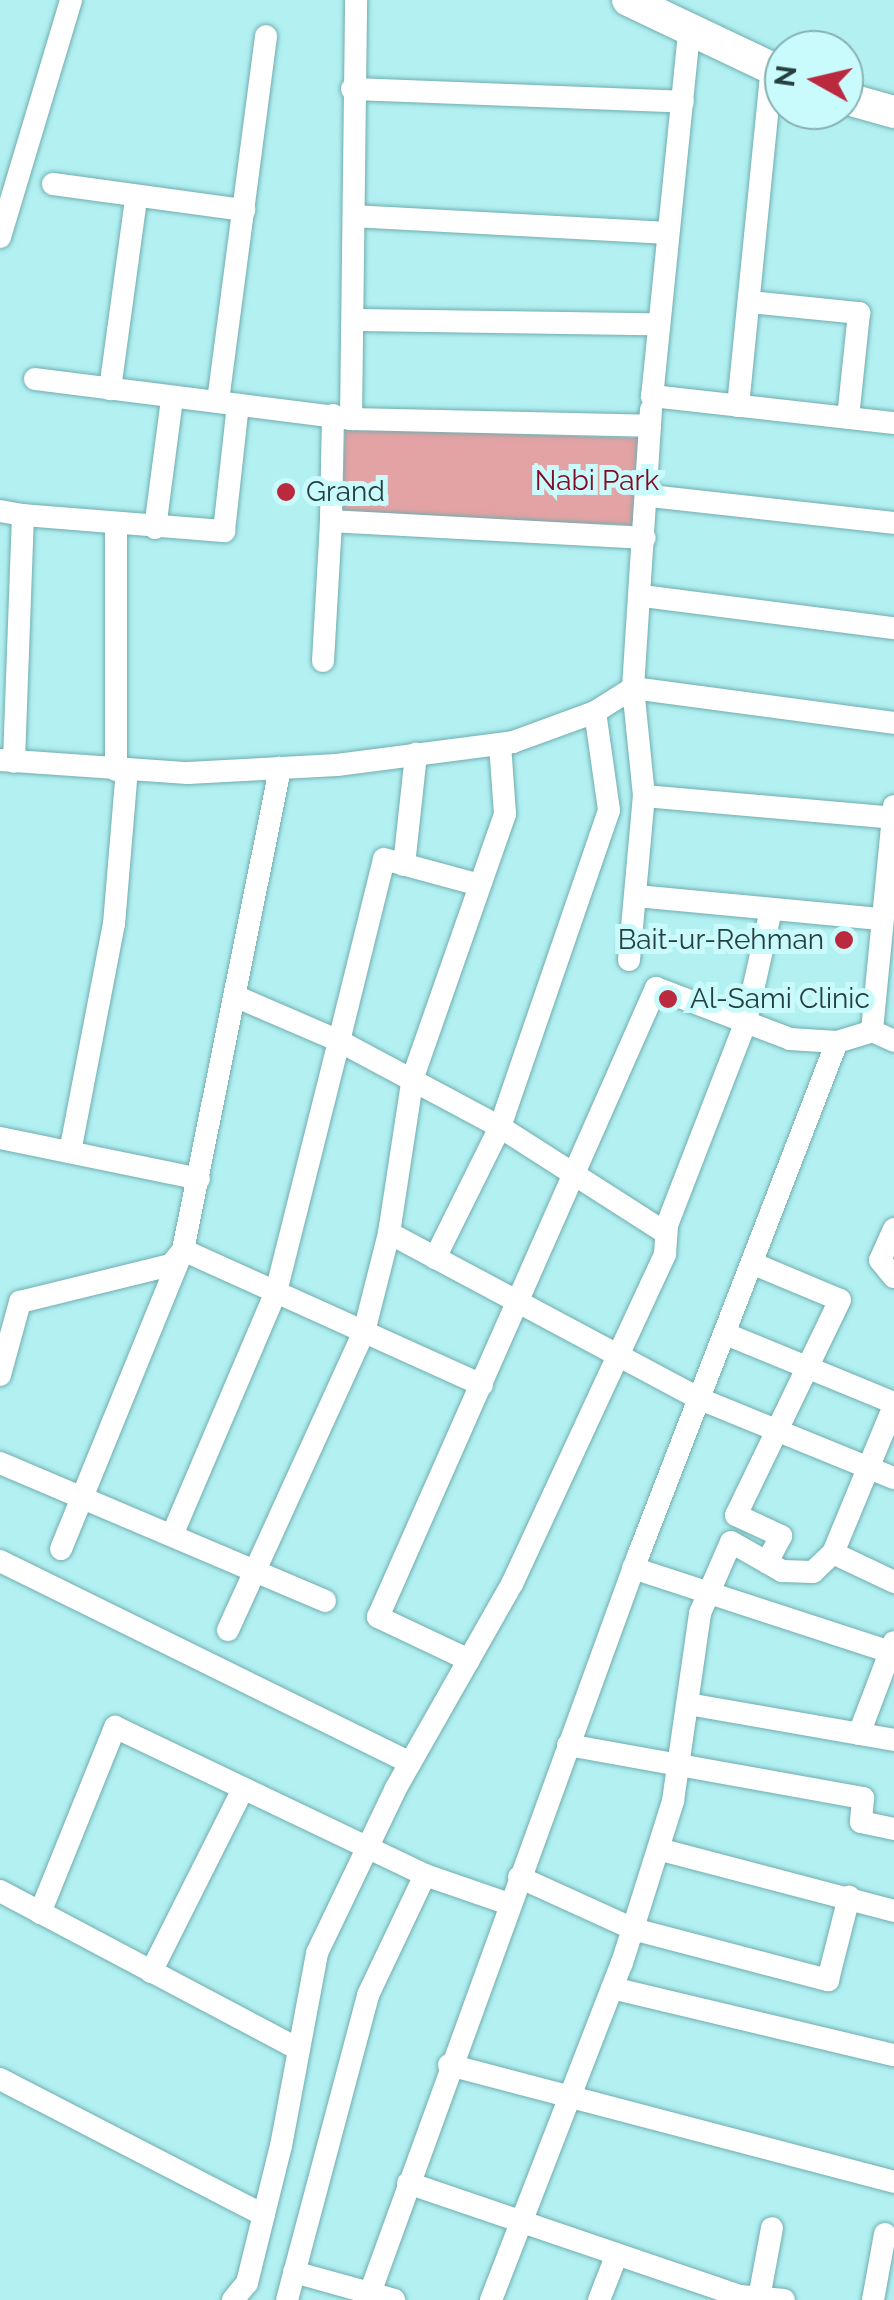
<!DOCTYPE html>
<html>
<head>
<meta charset="utf-8">
<style>
  body { margin:0 }
  #map { position:relative; width:894px; height:2300px; overflow:hidden; background:#b2f0f2; font-family:Raleway,sans-serif }
  div>[style] { position:absolute }
  .green>* { inset:0; background:#e3a2a3; transform-origin:0 0 }
  .roads { filter:drop-shadow(0 0 2px #71adaf) drop-shadow(0 0 2px #71adaf) }
  .street>* { height:22px; margin:-11px; padding:0 11px; transform-origin:11px; border-radius:11px; background:#fff }
  .secondary>* { height:32px; margin:-16px; padding:0 16px; transform-origin:16px; border-radius:16px; background:#fff }
  .dots>* { width:28px; height:28px; translate:-50% -50%; box-sizing:border-box; border:5px solid #cafbfc; border-radius:50% }
  span { translate:-50% -50%; white-space:nowrap; text-align:center; line-height:1.15; -webkit-text-stroke:10px #cafbfc; paint-order:stroke }
  .park-label { font-size:28px; color:#800d24 }
  .poi-label { font-size:28px; color:#263f40 }
  .left { translate:0 -50%; text-align:left }
  .right { translate:-100% -50%; text-align:right }
  .north { position:absolute; left:764px; top:30px; width:100px; height:100px; box-sizing:border-box; background:#cafbfc; border:2px solid #88b0b1; border-radius:50%; rotate:278deg; font-size:28px; font-weight:700; line-height:40px; text-align:center; color:#263f40 }
  .north::after { content:''; display:block; margin:auto; width:35px; height:45px; background:#bb293f; clip-path:polygon(50% 0,100% 100%,50% 72%,0 100%) }
</style>
</head>
<body>
<div id="map">
  <div class="green">
    <div style="left:345px;top:428px;width:303px;height:87px;rotate:2deg"></div>
  </div>
  <div class="roads">
    <div class="street">
      <div style="left:689px;top:33px;width:365px;rotate:95.8deg"></div>
      <div style="left:652px;top:396px;width:244px;rotate:6.4deg"></div>
      <div style="left:352px;top:89px;width:331px;rotate:2.2deg"></div>
      <div style="left:53px;top:184px;width:193px;rotate:7.8deg"></div>
      <div style="left:354px;top:216px;width:313px;rotate:3.1deg"></div>
      <div style="left:0;top:237px;width:247px;rotate:-73.3deg"></div>
      <div style="left:750px;top:302px;width:110px;rotate:5.8deg"></div>
      <div style="left:859px;top:313px;width:105px;rotate:96deg"></div>
      <div style="left:353px;top:320px;width:304px;rotate:0.8deg"></div>
      <div style="left:35px;top:379px;width:319px;rotate:7.2deg"></div>
      <div style="left:351px;top:419px;width:299px;rotate:1.3deg"></div>
      <div style="left:110px;top:389px;width:193px;rotate:-82.2deg"></div>
      <div style="left:218px;top:401px;width:368px;rotate:-82.5deg"></div>
      <div style="left:738px;top:406px;width:340px;rotate:-84.3deg"></div>
      <div style="left:333px;top:415px;width:106px;rotate:91.1deg"></div>
      <div style="left:331px;top:521px;width:314px;rotate:3.1deg"></div>
      <div style="left:351px;top:419px;width:419px;rotate:-89.3deg"></div>
      <div style="left:650px;top:496px;width:245px;rotate:6.3deg"></div>
      <div style="left:0;top:511px;width:23px;rotate:10deg"></div>
      <div style="left:23px;top:515px;width:247px;rotate:92.1deg"></div>
      <div style="left:23px;top:515px;width:202px;rotate:4.6deg"></div>
      <div style="left:224px;top:531px;width:127px;rotate:-83.7deg"></div>
      <div style="left:116px;top:527px;width:243px;rotate:90deg"></div>
      <div style="left:155px;top:528px;width:130px;rotate:-82.5deg"></div>
      <div style="left:643px;top:596px;width:253px;rotate:7.3deg"></div>
      <div style="left:323px;top:661px;width:140px;rotate:-86.7deg"></div>
      <div style="left:0;top:760px;width:188px;rotate:4deg"></div>
      <div style="left:188px;top:773px;width:149px;rotate:-3.1deg"></div>
      <div style="left:337px;top:765px;width:177px;rotate:-7.4deg"></div>
      <div style="left:513px;top:742px;width:87px;rotate:-20.1deg"></div>
      <div style="left:595px;top:712px;width:45px;rotate:-32.3deg"></div>
      <div style="left:633px;top:688px;width:263px;rotate:7.6deg"></div>
      <div style="left:644px;top:796px;width:250px;rotate:5deg"></div>
      <div style="left:894px;top:806px;width:226px;rotate:95.6deg"></div>
      <div style="left:872px;top:1031px;width:24px;rotate:24deg"></div>
      <div style="left:404px;top:865px;width:112px;rotate:-83.8deg"></div>
      <div style="left:637px;top:896px;width:246px;rotate:5.4deg"></div>
      <div style="left:629px;top:960px;width:165px;rotate:-84.8deg"></div>
      <div style="left:644px;top:796px;width:109px;rotate:-95.8deg"></div>
      <div style="left:633px;top:688px;width:279px;rotate:-86.3deg"></div>
      <div style="left:237px;top:997px;width:111px;rotate:23.3deg"></div>
      <div style="left:339px;top:1041px;width:187px;rotate:-76.1deg"></div>
      <div style="left:384px;top:859px;width:99px;rotate:15.2deg"></div>
      <div style="left:0;top:1138px;width:203px;rotate:11.6deg"></div>
      <div style="left:70px;top:1152px;width:232px;rotate:-79.1deg"></div>
      <div style="left:114px;top:924px;width:155px;rotate:-85.2deg"></div>
      <div style="left:894px;top:1229px;width:34px;rotate:114deg"></div>
      <div style="left:880px;top:1260px;width:22px;rotate:51deg"></div>
      <div style="left:389px;top:1233px;width:353px;rotate:28.1deg"></div>
      <div style="left:700px;top:1399px;width:209px;rotate:22.2deg"></div>
      <div style="left:435px;top:1258px;width:146px;rotate:-63.6deg"></div>
      <div style="left:500px;top:1127px;width:335px;rotate:-71deg"></div>
      <div style="left:609px;top:810px;width:99px;rotate:-98.1deg"></div>
      <div style="left:754px;top:1264px;width:93px;rotate:22.7deg"></div>
      <div style="left:840px;top:1300px;width:239px;rotate:115.8deg"></div>
      <div style="left:736px;top:1515px;width:50px;rotate:25deg"></div>
      <div style="left:781px;top:1536px;width:30px;rotate:118deg"></div>
      <div style="left:726px;top:1334px;width:182px;rotate:22.3deg"></div>
      <div style="left:0;top:1375px;width:76px;rotate:-74.7deg"></div>
      <div style="left:20px;top:1302px;width:155px;rotate:-13.8deg"></div>
      <div style="left:171px;top:1265px;width:19px;rotate:-51deg"></div>
      <div style="left:183px;top:1250px;width:492px;rotate:-78.6deg"></div>
      <div style="left:0;top:1463px;width:353px;rotate:23deg"></div>
      <div style="left:173px;top:1533px;width:262px;rotate:-66.9deg"></div>
      <div style="left:276px;top:1292px;width:259px;rotate:-75.9deg"></div>
      <div style="left:339px;top:1041px;width:183px;rotate:28.1deg"></div>
      <div style="left:500px;top:1127px;width:197px;rotate:32.6deg"></div>
      <div style="left:61px;top:1549px;width:323px;rotate:-67.8deg"></div>
      <div style="left:183px;top:1250px;width:328px;rotate:24.3deg"></div>
      <div style="left:833px;top:1553px;width:68px;rotate:25.4deg"></div>
      <div style="left:0;top:1561px;width:457px;rotate:26.2deg"></div>
      <div style="left:633px;top:1568px;width:270px;rotate:18.1deg"></div>
      <div style="left:228px;top:1630px;width:328px;rotate:-65.5deg"></div>
      <div style="left:364px;top:1332px;width:102px;rotate:-75.8deg"></div>
      <div style="left:389px;top:1233px;width:158px;rotate:-81.3deg"></div>
      <div style="left:413px;top:1077px;width:279px;rotate:-70.7deg"></div>
      <div style="left:505px;top:814px;width:70px;rotate:-94.1deg"></div>
      <div style="left:469px;top:1660px;width:101px;rotate:-154.7deg"></div>
      <div style="left:378px;top:1617px;width:688px;rotate:-66.16deg"></div>
      <div style="left:656px;top:988px;width:143px;rotate:20.8deg"></div>
      <div style="left:790px;top:1039px;width:47px;rotate:3.7deg"></div>
      <div style="left:837px;top:1042px;width:37px;rotate:-17deg"></div>
      <div style="left:688px;top:1704px;width:209px;rotate:9.9deg"></div>
      <div style="left:859px;top:1734px;width:98px;rotate:-69.2deg"></div>
      <div style="left:568px;top:1745px;width:300px;rotate:10.2deg"></div>
      <div style="left:863px;top:1798px;width:24px;rotate:95deg"></div>
      <div style="left:861px;top:1822px;width:34px;rotate:12deg"></div>
      <div style="left:658px;top:1849px;width:244px;rotate:14.7deg"></div>
      <div style="left:519px;top:1877px;width:125px;rotate:24.5deg"></div>
      <div style="left:633px;top:1929px;width:202px;rotate:14.7deg"></div>
      <div style="left:828px;top:1980px;width:86px;rotate:-75.8deg"></div>
      <div style="left:0;top:1891px;width:338px;rotate:27.9deg"></div>
      <div style="left:40px;top:1913px;width:201px;rotate:-68deg"></div>
      <div style="left:115px;top:1727px;width:344px;rotate:25.5deg"></div>
      <div style="left:425px;top:1875px;width:89px;rotate:19deg"></div>
      <div style="left:151px;top:1972px;width:205px;rotate:-63.3deg"></div>
      <div style="left:612px;top:1988px;width:290px;rotate:13.4deg"></div>
      <div style="left:449px;top:2065px;width:460px;rotate:14.7deg"></div>
      <div style="left:0;top:2079px;width:297px;rotate:27.3deg"></div>
      <div style="left:408px;top:2183px;width:351px;rotate:18.8deg"></div>
      <div style="left:740px;top:2296px;width:44px;rotate:5.2deg"></div>
      <div style="left:294px;top:2272px;width:104px;rotate:15.6deg"></div>
      <div style="left:370px;top:2293px;width:784px;rotate:-70.02deg"></div>
      <div style="left:638px;top:1556px;width:551px;rotate:-68.84deg"></div>
      <div style="left:759px;top:2298px;width:71px;rotate:-79.5deg"></div>
      <div style="left:233px;top:2300px;width:22px;rotate:-51deg"></div>
      <div style="left:247px;top:2283px;width:141px;rotate:-76.1deg"></div>
      <div style="left:281px;top:2146px;width:196px;rotate:-79.4deg"></div>
      <div style="left:317px;top:1953px;width:183px;rotate:-64.4deg"></div>
      <div style="left:396px;top:1788px;width:235px;rotate:-60.4deg"></div>
      <div style="left:512px;top:1584px;width:364px;rotate:-65.1deg"></div>
      <div style="left:665px;top:1254px;width:29px;rotate:-86deg"></div>
      <div style="left:667px;top:1225px;width:219px;rotate:-68.8deg"></div>
      <div style="left:746px;top:1021px;width:114px;rotate:-77.3deg"></div>
      <div style="left:287px;top:2300px;width:316px;rotate:-75.1deg"></div>
      <div style="left:368px;top:1995px;width:133px;rotate:-64.6deg"></div>
      <div style="left:491px;top:2300px;width:362px;rotate:-68.8deg"></div>
      <div style="left:622px;top:1963px;width:170px;rotate:-72.5deg"></div>
      <div style="left:673px;top:1801px;width:190px;rotate:-81.8deg"></div>
      <div style="left:700px;top:1613px;width:77px;rotate:-66.4deg"></div>
      <div style="left:731px;top:1542px;width:59px;rotate:29.6deg"></div>
      <div style="left:782px;top:1571px;width:31px;rotate:2deg"></div>
      <div style="left:813px;top:1572px;width:28px;rotate:-44deg"></div>
      <div style="left:833px;top:1553px;width:159px;rotate:-67.5deg"></div>
      <div style="left:599px;top:2300px;width:49px;rotate:-68.6deg"></div>
      <div style="left:873px;top:2300px;width:67px;rotate:-79.7deg"></div>
    </div>
    <div class="secondary">
      <div style="left:628px;top:0;width:173px;rotate:25.4deg"></div>
      <div style="left:844px;top:98px;width:52px;rotate:15.6deg"></div>
    </div>
  </div>
  <div class="dots">
    <div style="left:286px;top:492px;background:#bb293f"></div>
    <div style="left:844px;top:940px;background:#bb293f"></div>
    <div style="left:668px;top:999px;background:#bb293f"></div>
  </div>
  <div class="park-label">
    <span style="left:597px;top:481px">Nabi Park</span>
  </div>
  <div class="poi-label">
    <span class="left" style="left:306px;top:492px">Grand</span>
    <span class="right" style="left:824px;top:940px">Bait-ur-Rehman</span>
    <span class="left" style="left:690px;top:999px">Al-Sami Clinic</span>
  </div>
  <div class="north">N</div>
</div>
</body>
</html>
